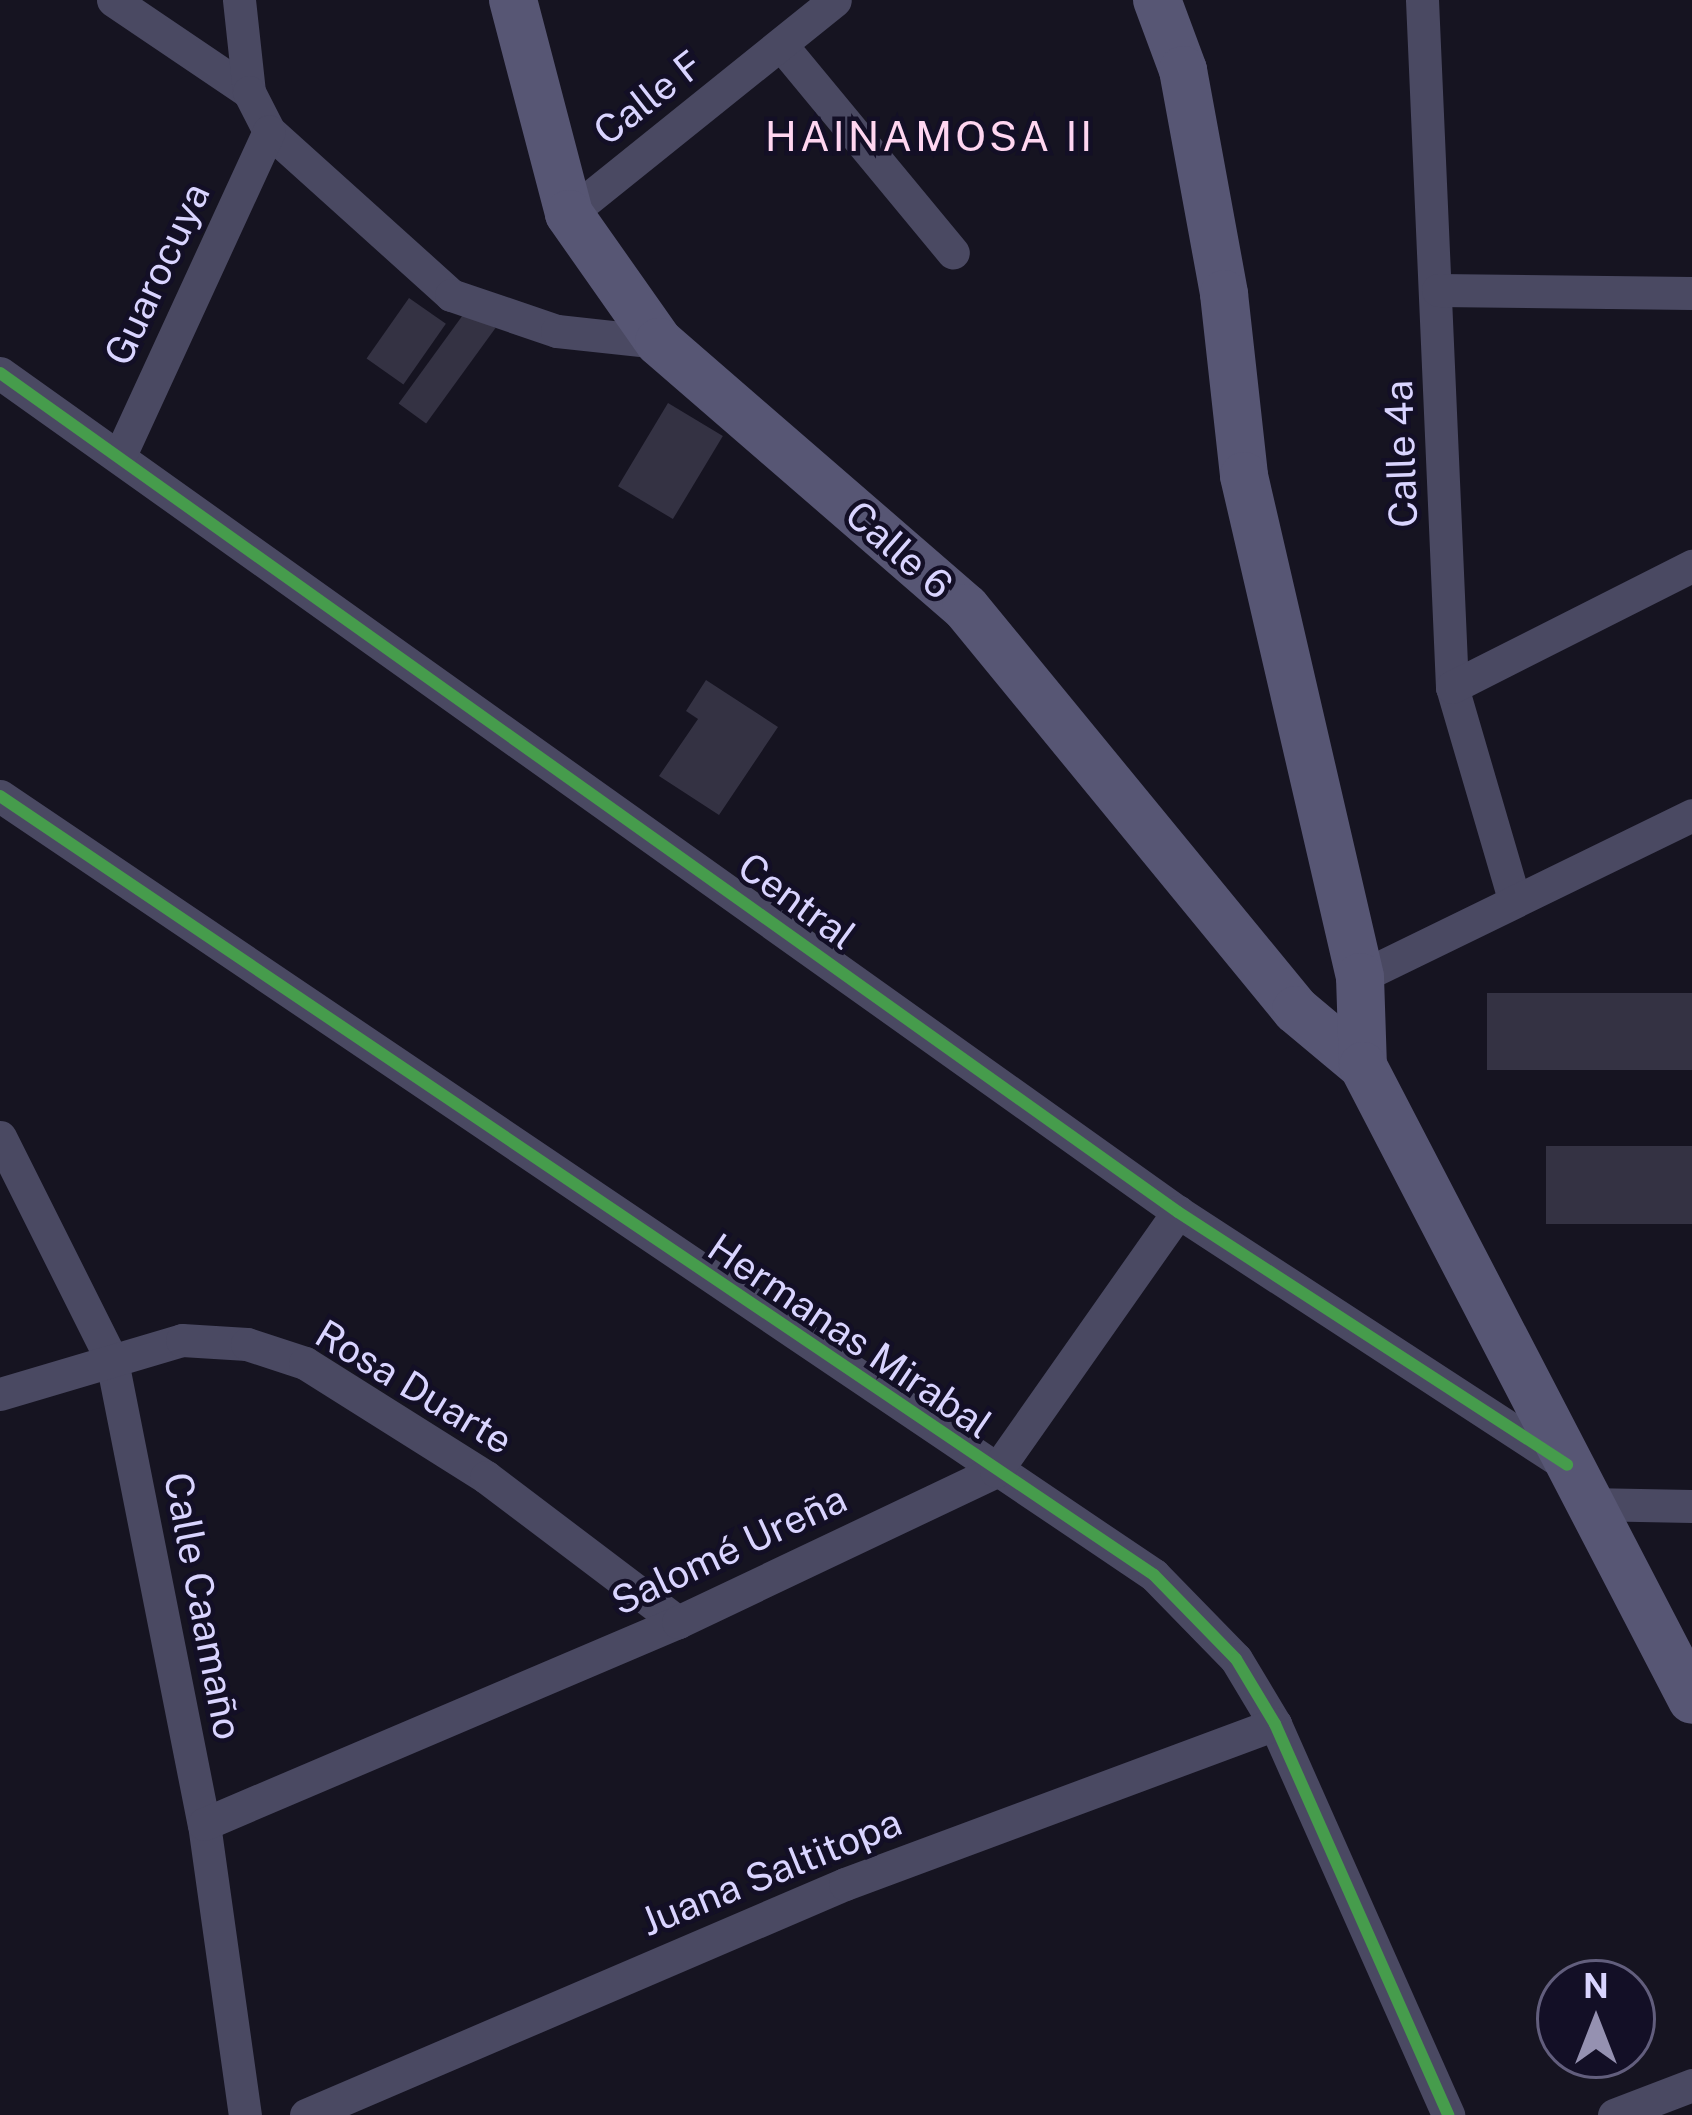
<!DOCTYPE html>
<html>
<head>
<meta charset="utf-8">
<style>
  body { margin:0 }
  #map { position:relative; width:1692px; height:2115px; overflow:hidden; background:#161421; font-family:"Public Sans",sans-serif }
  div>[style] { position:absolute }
  .building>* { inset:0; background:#343243; transform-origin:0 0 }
  .street>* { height:33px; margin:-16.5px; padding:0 16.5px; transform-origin:16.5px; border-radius:16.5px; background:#4a4962 }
  .secondary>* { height:48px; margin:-24px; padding:0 24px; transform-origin:24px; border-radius:24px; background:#575674 }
  .cycleway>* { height:12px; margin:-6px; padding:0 6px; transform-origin:6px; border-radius:6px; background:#469c4c }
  span { translate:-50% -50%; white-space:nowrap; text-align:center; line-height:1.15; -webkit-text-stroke:9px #130f26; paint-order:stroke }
  .street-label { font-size:39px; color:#d9d4ff }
  .neighbourhood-label { font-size:42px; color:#ffd6f0; letter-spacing:3px }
  .north { position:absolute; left:1536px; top:1959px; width:120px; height:120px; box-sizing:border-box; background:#130f26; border:3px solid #625e7d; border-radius:50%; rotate:0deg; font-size:33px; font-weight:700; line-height:48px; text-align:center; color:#d9d4ff }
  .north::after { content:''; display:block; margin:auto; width:42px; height:54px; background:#9591b1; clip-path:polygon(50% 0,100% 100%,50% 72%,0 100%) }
</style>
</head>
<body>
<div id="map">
  <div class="building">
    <div style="left:409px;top:298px;width:45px;height:74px;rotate:35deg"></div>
    <div style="left:468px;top:308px;width:34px;height:118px;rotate:36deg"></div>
    <div style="left:668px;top:403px;width:64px;height:97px;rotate:31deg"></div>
    <div style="clip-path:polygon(706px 680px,778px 727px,719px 815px,659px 776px,698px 719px,686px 711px)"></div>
    <div style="left:1692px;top:993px;width:77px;height:205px;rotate:90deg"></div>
    <div style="left:1692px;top:1146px;width:78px;height:146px;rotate:90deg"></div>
  </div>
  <div class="street">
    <div style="left:113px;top:0;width:164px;rotate:34.1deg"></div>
    <div style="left:239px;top:0;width:93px;rotate:83.8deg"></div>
    <div style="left:249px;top:92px;width:44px;rotate:62.9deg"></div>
    <div style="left:269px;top:131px;width:245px;rotate:42deg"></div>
    <div style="left:451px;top:295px;width:112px;rotate:18.8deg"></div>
    <div style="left:557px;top:331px;width:103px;rotate:6.2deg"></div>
    <div style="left:1422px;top:0;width:688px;rotate:87.5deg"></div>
    <div style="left:1452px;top:687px;width:218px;rotate:73.7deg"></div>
    <div style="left:782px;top:46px;width:268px;rotate:50.4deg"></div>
    <div style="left:569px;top:214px;width:341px;rotate:-38.8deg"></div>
    <div style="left:1438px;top:290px;width:254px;rotate:0.7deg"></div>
    <div style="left:0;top:373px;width:1446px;rotate:35.46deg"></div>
    <div style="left:1178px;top:1212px;width:462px;rotate:33.1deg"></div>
    <div style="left:121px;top:453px;width:354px;rotate:-65.3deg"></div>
    <div style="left:1452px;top:687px;width:269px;rotate:-26.8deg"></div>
    <div style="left:0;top:796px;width:1392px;rotate:34.02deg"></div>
    <div style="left:1154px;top:1575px;width:117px;rotate:45.7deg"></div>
    <div style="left:1236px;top:1659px;width:76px;rotate:59deg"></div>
    <div style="left:1275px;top:1724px;width:428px;rotate:66.1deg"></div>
    <div style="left:1360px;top:977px;width:369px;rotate:-26deg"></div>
    <div style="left:0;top:1137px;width:250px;rotate:63.4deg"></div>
    <div style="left:112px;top:1361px;width:472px;rotate:78.8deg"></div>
    <div style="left:204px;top:1824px;width:294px;rotate:82deg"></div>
    <div style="left:0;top:1394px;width:190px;rotate:-16.5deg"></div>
    <div style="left:182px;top:1340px;width:65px;rotate:3.5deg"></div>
    <div style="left:247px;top:1344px;width:61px;rotate:18.1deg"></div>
    <div style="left:305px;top:1363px;width:214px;rotate:32.2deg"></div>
    <div style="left:486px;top:1477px;width:241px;rotate:37.1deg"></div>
    <div style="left:1588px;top:1504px;width:104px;rotate:1.1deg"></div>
    <div style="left:204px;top:1824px;width:515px;rotate:-23.08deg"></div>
    <div style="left:678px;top:1622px;width:352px;rotate:-25.4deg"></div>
    <div style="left:996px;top:1471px;width:317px;rotate:-54.9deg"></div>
    <div style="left:306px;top:2115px;width:586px;rotate:-23.2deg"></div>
    <div style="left:845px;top:1884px;width:459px;rotate:-20.4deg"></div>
    <div style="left:1614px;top:2115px;width:84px;rotate:-21deg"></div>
  </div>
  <div class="secondary">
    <div style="left:513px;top:0;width:221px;rotate:75.3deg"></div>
    <div style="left:569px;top:214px;width:156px;rotate:54.9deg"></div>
    <div style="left:659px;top:342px;width:406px;rotate:40.9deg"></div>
    <div style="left:966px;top:608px;width:520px;rotate:50.62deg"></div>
    <div style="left:1296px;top:1010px;width:87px;rotate:39.9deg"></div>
    <div style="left:1157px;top:0;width:75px;rotate:69.6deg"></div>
    <div style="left:1183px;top:70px;width:228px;rotate:79.6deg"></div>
    <div style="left:1224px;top:294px;width:183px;rotate:83.7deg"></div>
    <div style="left:1244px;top:476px;width:514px;rotate:76.96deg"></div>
    <div style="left:1360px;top:977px;width:89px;rotate:88.1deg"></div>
    <div style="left:1363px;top:1066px;width:714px;rotate:62.57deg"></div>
  </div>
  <div class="cycleway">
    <div style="left:0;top:373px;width:1446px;rotate:35.46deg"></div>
    <div style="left:1178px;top:1212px;width:464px;rotate:33deg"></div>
    <div style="left:0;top:796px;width:1392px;rotate:34.02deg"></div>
    <div style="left:1154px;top:1575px;width:117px;rotate:45.7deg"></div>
    <div style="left:1236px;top:1659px;width:76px;rotate:59deg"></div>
    <div style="left:1275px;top:1724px;width:428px;rotate:66.1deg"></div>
  </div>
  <div class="street-label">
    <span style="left:648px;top:98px;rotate:-38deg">Calle F</span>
    <span style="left:157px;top:274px;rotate:-65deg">Guarocuya</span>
    <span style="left:1401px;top:454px;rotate:-92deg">Calle 4a</span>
    <span style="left:899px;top:550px;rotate:41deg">Calle 6</span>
    <span style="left:797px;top:901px;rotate:36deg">Central</span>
    <span style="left:850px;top:1336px;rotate:34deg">Hermanas Mirabal</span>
    <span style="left:414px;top:1387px;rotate:31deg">Rosa Duarte</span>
    <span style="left:729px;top:1550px;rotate:-25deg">Salomé Ureña</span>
    <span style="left:203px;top:1606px;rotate:79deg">Calle Caamaño</span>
    <span style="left:771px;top:1872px;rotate:-22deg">Juana Saltitopa</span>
  </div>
  <div class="neighbourhood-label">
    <span style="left:930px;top:136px">HAINAMOSA II</span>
  </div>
  <div class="north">N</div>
</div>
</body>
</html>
